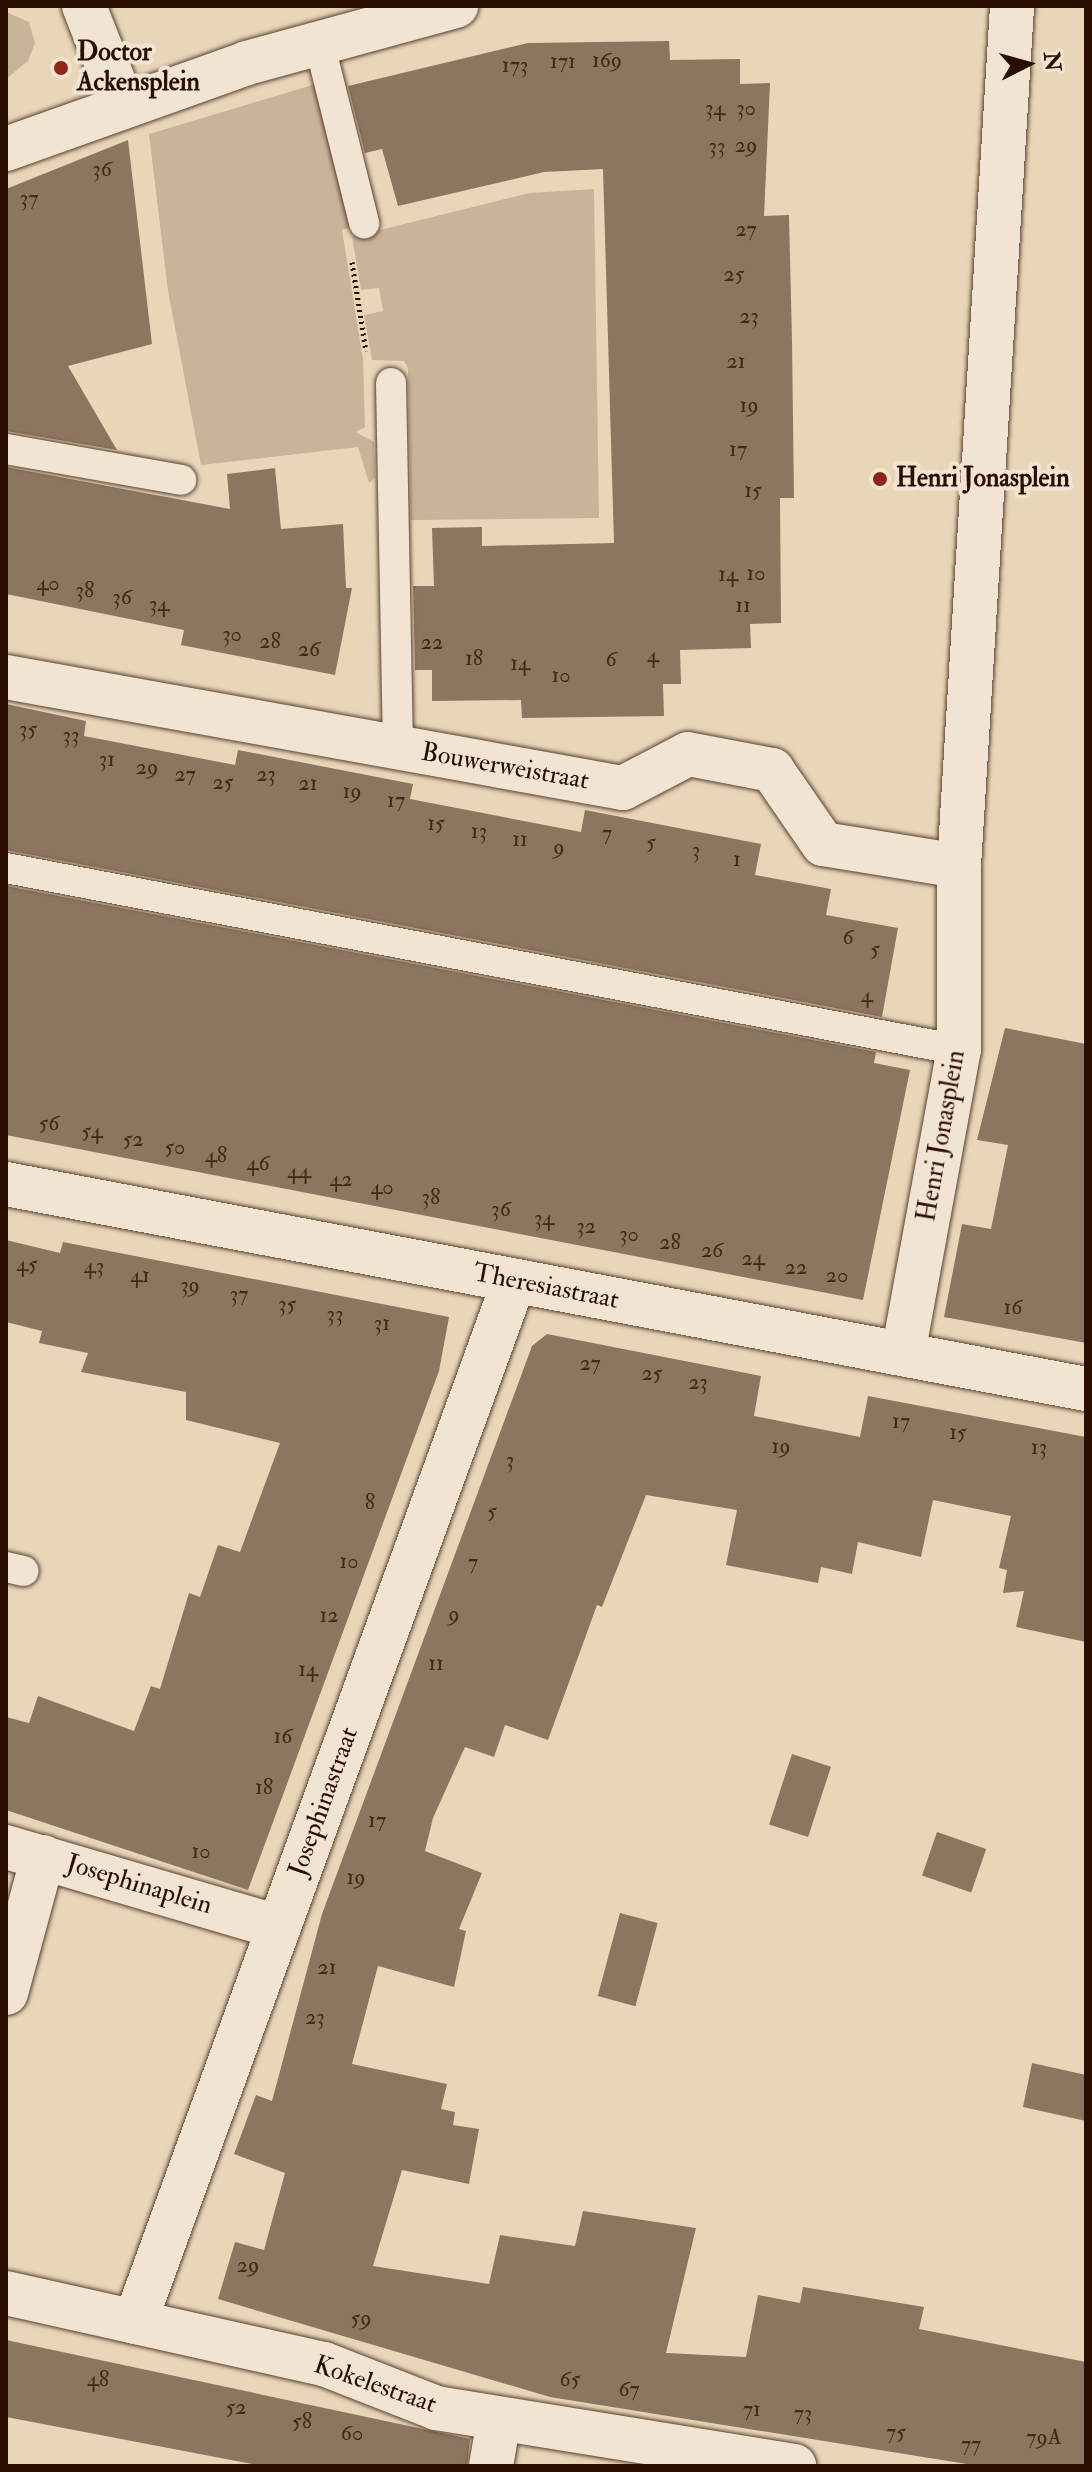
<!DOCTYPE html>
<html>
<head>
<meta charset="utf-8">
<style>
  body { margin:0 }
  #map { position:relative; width:1092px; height:2472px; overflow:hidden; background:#e9d6b9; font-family:"IM FELL Double Pica",serif }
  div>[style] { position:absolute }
  .green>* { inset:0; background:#c9b49a }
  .building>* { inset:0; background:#8d7660; transform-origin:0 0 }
  .path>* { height:5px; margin-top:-2.5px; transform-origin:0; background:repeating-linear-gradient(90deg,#2a0f00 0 2px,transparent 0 6px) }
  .roads { filter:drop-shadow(0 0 2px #5a412e) drop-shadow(0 0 2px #5a412e) }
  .service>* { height:30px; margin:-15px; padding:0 15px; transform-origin:15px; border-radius:15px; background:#f1e4d2 }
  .pedestrian>* { height:44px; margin:-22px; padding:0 22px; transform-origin:22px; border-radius:22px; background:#f1e4d2 }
  .minor>* { height:44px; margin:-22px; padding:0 22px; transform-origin:22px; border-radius:22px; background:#f1e4d2 }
  .tertiary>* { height:44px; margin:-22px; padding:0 22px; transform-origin:22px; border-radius:22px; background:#f1e4d2 }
  .dots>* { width:22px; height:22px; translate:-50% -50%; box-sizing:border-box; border:4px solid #f1e4d2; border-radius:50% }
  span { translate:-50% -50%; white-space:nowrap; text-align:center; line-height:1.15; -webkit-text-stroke:8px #f1e4d2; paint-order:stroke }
  .number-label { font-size:22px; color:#432918 }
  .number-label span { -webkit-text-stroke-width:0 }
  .poi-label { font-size:26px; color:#2a0f00; font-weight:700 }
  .left { translate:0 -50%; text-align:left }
  .street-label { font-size:26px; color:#2a0f00 }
  .frame { position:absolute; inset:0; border:8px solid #2a0f00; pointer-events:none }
  .north { position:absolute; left:988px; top:24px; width:80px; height:80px; -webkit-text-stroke:6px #f1e4d2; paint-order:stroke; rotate:84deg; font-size:22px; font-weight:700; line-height:32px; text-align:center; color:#2a0f00 }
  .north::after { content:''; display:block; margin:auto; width:28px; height:36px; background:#2a0f00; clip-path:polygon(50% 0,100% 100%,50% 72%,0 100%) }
</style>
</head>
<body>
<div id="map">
  <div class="green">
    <div style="clip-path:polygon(6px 12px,29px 22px,35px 43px,28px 61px,6px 79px)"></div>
    <div style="clip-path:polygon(316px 84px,351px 227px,342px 230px,363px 359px,365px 427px,356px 432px,374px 442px,375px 478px,369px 483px,358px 447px,201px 465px,168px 291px,149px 134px)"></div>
    <div style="clip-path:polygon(594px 189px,599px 518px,411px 520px,408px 368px,404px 361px,372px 360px,364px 315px,383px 311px,379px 288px,361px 290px,352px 237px,529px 193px)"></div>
  </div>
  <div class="building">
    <div style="clip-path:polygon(669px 41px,670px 60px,740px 59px,740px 84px,770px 83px,764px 216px,789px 215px,792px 341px,794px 498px,780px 498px,781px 623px,750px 624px,751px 648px,680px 650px,681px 684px,663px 684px,664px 716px,522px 718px,521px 700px,432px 701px,432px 670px,415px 670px,413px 586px,434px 586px,432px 528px,482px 527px,482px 546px,614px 543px,603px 169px,544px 172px,398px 206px,382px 149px,365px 153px,348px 86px,528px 43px)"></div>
    <div style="clip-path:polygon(128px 140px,152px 344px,68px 366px,117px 450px,6px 431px,6px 189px)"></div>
    <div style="clip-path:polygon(6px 467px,230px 509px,227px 474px,275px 468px,281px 529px,343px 524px,346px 588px,352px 588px,335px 675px,181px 645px,184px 630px,6px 594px)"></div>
    <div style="clip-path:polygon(6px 704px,86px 721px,84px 736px,235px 765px,238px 750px,413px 784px,410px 799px,581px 832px,585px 810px,761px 844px,755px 875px,831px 889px,826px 915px,898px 928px,882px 1017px,6px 850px)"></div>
    <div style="clip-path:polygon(6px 886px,876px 1052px,874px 1063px,910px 1070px,863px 1300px,6px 1135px)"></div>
    <div style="clip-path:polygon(1005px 1028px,1086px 1044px,1086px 1343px,944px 1317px,962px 1224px,991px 1229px,1008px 1145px,977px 1140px)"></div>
    <div style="clip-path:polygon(6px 1240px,60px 1253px,63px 1242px,449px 1317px,439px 1371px,248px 1890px,6px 1810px,6px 1717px,29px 1723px,38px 1696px,134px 1731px,151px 1686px,160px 1689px,189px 1593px,200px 1597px,218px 1545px,240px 1552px,280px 1443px,186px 1420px,186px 1392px,81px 1372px,88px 1353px,39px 1343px,42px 1331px,6px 1322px)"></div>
    <div style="clip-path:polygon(547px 1334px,761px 1376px,754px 1416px,860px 1437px,868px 1396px,1086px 1437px,1086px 1642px,1016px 1627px,1024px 1591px,1003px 1593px,1007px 1570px,999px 1568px,1011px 1516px,933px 1500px,921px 1557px,858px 1542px,852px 1574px,821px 1567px,818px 1583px,726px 1565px,737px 1510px,646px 1495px,602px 1607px,597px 1605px,548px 1740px,505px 1725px,494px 1757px,465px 1747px,433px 1818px,425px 1851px,482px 1873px,459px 1929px,466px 1931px,454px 1987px,378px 1966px,352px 2064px,447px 2084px,441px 2109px,455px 2112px,453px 2125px,479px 2129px,469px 2184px,402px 2170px,373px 2266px,489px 2284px,500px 2235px,575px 2246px,583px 2211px,696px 2228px,666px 2353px,746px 2357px,758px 2295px,800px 2303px,803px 2287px,924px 2307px,919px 2329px,1086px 2362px,1086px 2466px,979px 2466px,550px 2397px,218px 2299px,235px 2242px,264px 2250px,285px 2173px,234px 2154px,256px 2095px,272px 2101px,322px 1914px,532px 1346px)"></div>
    <div style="left:792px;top:1754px;width:41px;height:74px;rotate:18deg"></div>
    <div style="left:937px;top:1832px;width:52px;height:46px;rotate:19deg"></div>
    <div style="left:620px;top:1913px;width:39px;height:86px;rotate:15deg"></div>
    <div style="clip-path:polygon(1032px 2063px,1086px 2075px,1086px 2121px,1023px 2107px)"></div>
    <div style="clip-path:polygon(6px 2340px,470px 2439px,467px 2466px,263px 2466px,6px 2417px)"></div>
  </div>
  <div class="path">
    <div style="left:352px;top:262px;width:90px;rotate:81.1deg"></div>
  </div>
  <div class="roads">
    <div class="service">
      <div style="left:319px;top:42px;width:187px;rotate:76deg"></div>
      <div style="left:391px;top:383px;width:365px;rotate:88.9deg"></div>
      <div style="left:6px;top:449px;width:178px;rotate:10deg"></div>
      <div style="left:6px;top:868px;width:970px;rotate:10.81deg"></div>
      <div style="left:6px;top:1567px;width:18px;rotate:13deg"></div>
    </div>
    <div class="pedestrian">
      <div style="left:84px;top:6px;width:106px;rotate:68.5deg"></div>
    </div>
    <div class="minor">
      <div style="left:6px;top:677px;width:627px;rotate:10.2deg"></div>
      <div style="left:623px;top:788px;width:73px;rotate:-27.6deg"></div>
      <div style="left:688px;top:754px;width:86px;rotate:10.8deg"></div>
      <div style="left:772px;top:770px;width:90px;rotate:55.4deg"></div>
      <div style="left:823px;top:844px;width:138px;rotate:9.2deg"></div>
      <div style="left:6px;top:1184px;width:1099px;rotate:10.75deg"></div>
      <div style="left:903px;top:1354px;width:309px;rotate:-79.6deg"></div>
      <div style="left:959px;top:1050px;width:184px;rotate:-90deg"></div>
      <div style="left:959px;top:866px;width:862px;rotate:-86.47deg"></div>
      <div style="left:6px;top:1847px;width:284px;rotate:16.4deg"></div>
      <div style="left:6px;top:1993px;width:141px;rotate:-74.8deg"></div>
      <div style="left:6px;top:2293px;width:326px;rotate:12.6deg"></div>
      <div style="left:324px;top:2364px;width:120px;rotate:21.4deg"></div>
      <div style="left:436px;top:2408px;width:363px;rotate:9.2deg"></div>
      <div style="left:135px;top:2322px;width:1108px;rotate:-69.99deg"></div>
      <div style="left:491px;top:2466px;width:48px;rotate:-80.3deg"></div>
    </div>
    <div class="tertiary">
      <div style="left:6px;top:149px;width:256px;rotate:-19.6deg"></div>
      <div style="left:247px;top:63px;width:217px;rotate:-15.3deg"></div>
    </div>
  </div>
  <div class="dots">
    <div style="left:61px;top:68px;background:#8f2418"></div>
    <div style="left:880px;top:479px;background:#8f2418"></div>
  </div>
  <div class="number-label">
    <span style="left:607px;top:61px">169</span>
    <span style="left:563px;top:62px">171</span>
    <span style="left:515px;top:66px">173</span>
    <span style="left:715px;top:109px">34</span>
    <span style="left:746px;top:109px">30</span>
    <span style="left:746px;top:146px">29</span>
    <span style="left:717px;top:147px">33</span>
    <span style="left:102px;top:170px">36</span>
    <span style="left:29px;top:199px">37</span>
    <span style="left:746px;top:230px">27</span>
    <span style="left:734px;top:275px">25</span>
    <span style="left:749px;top:317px">23</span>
    <span style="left:736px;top:362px">21</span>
    <span style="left:749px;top:406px">19</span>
    <span style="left:738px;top:450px">17</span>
    <span style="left:753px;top:491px">15</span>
    <span style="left:756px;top:574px">10</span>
    <span style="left:728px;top:575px">14</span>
    <span style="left:48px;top:584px">40</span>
    <span style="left:85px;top:591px">38</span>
    <span style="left:122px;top:598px">36</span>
    <span style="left:159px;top:605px">34</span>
    <span style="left:743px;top:606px">11</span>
    <span style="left:232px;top:635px">30</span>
    <span style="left:270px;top:642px">28</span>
    <span style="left:432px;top:643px">22</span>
    <span style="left:309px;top:650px">26</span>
    <span style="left:653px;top:656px">4</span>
    <span style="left:474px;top:659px">18</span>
    <span style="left:611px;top:660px">6</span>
    <span style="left:520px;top:664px">14</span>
    <span style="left:561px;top:676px">10</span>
    <span style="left:28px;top:730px">35</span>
    <span style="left:71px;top:736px">33</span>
    <span style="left:107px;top:760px">31</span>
    <span style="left:147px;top:768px">29</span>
    <span style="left:185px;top:775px">27</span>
    <span style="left:266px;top:775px">23</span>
    <span style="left:223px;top:783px">25</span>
    <span style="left:308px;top:784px">21</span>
    <span style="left:352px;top:792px">19</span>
    <span style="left:396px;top:801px">17</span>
    <span style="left:436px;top:824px">15</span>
    <span style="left:479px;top:832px">13</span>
    <span style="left:607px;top:834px">7</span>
    <span style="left:520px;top:840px">11</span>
    <span style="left:651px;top:843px">5</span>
    <span style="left:559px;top:848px">9</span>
    <span style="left:696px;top:851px">3</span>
    <span style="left:737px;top:860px">1</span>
    <span style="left:848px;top:938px">6</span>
    <span style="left:875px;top:950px">5</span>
    <span style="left:867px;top:996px">4</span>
    <span style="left:49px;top:1124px">56</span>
    <span style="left:92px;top:1132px">54</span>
    <span style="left:133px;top:1140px">52</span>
    <span style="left:175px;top:1148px">50</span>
    <span style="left:216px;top:1156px">48</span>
    <span style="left:258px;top:1164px">46</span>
    <span style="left:299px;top:1172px">44</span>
    <span style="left:341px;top:1180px">42</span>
    <span style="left:382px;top:1188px">40</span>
    <span style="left:431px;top:1198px">38</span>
    <span style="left:501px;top:1210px">36</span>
    <span style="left:544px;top:1219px">34</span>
    <span style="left:586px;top:1227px">32</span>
    <span style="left:629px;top:1235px">30</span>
    <span style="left:670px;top:1243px">28</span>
    <span style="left:712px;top:1251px">26</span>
    <span style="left:753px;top:1259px">24</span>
    <span style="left:27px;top:1265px">45</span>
    <span style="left:94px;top:1267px">43</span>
    <span style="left:796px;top:1268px">22</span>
    <span style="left:140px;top:1276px">41</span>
    <span style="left:837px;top:1276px">20</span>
    <span style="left:190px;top:1286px">39</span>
    <span style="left:239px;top:1295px">37</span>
    <span style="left:287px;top:1305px">35</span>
    <span style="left:1013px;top:1308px">16</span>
    <span style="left:335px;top:1315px">33</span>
    <span style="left:382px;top:1324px">31</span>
    <span style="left:590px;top:1364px">27</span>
    <span style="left:652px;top:1374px">25</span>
    <span style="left:698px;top:1383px">23</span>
    <span style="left:901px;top:1422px">17</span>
    <span style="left:958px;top:1433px">15</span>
    <span style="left:781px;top:1447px">19</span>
    <span style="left:1039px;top:1448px">13</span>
    <span style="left:510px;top:1461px">3</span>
    <span style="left:370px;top:1503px">8</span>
    <span style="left:492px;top:1512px">5</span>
    <span style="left:349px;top:1562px">10</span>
    <span style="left:473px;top:1563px">7</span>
    <span style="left:454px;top:1615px">9</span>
    <span style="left:329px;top:1616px">12</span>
    <span style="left:436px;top:1664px">11</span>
    <span style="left:308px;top:1670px">14</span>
    <span style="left:283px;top:1737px">16</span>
    <span style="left:264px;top:1788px">18</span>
    <span style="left:377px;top:1821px">17</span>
    <span style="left:201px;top:1852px">10</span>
    <span style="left:356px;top:1878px">19</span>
    <span style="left:327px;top:1968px">21</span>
    <span style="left:315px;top:2018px">23</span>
    <span style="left:248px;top:2266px">29</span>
    <span style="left:361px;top:2319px">59</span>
    <span style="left:98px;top:2380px">48</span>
    <span style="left:570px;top:2380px">65</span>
    <span style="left:629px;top:2390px">67</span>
    <span style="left:236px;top:2408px">52</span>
    <span style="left:752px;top:2410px">71</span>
    <span style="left:803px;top:2414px">73</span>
    <span style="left:302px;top:2422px">58</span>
    <span style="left:896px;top:2433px">75</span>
    <span style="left:352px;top:2434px">60</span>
    <span style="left:1044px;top:2438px">79A</span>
    <span style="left:971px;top:2445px">77</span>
  </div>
  <div class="poi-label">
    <span class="left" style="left:77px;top:68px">Doctor<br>Ackensplein</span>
    <span class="left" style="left:896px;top:479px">Henri Jonasplein</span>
  </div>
  <div class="street-label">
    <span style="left:505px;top:767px;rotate:10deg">Bouwerweistraat</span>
    <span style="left:942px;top:1136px;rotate:-80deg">Henri Jonasplein</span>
    <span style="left:546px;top:1287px;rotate:11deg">Theresiastraat</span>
    <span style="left:324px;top:1802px;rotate:-70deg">Josephinastraat</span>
    <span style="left:139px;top:1885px;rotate:17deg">Josephinaplein</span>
    <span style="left:375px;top:2385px;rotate:19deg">Kokelestraat</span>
  </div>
  <div class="frame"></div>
  <div class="north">N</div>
</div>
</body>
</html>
